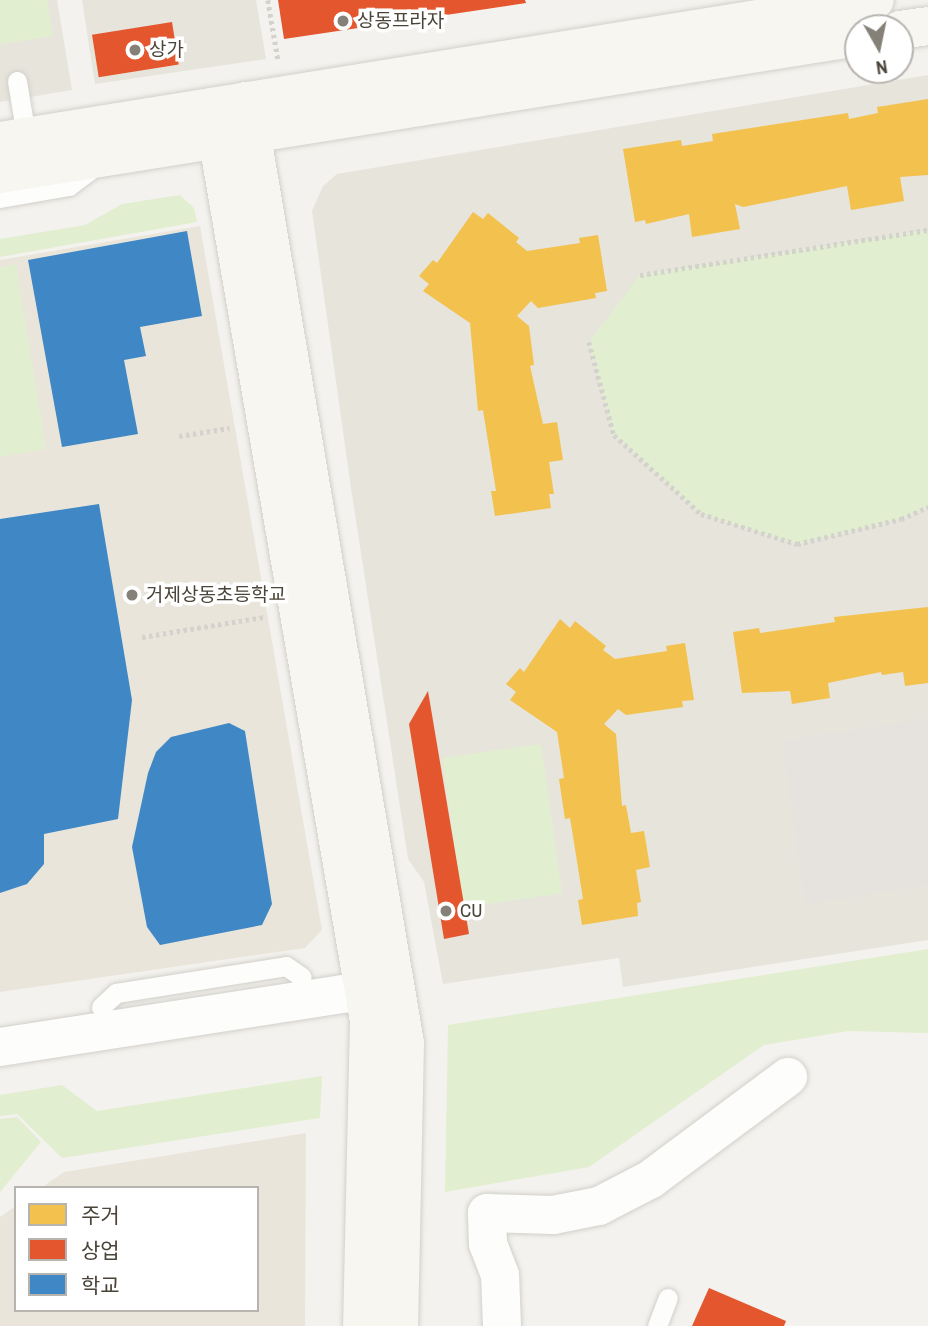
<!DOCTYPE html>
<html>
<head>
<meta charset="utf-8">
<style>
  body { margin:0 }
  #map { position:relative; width:928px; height:1326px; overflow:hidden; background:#f4f2ee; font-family:"Archivo Narrow","Noto Sans KR",sans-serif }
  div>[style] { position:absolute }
  .residential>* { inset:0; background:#e7e4dc }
  .education>* { inset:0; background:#eae5da }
  .green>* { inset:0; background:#e1eecf; transform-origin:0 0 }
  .parking>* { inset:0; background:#e6e3df }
  .homes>* { inset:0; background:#f2c14e }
  .shops>* { inset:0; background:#e4572e; transform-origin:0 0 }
  .schools>* { inset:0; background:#3f88c5 }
  .path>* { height:4.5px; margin-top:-2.25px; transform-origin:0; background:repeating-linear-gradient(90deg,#d3d2cc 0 3.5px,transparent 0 7px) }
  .roads { filter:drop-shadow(0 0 2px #d2d0cb) drop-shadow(0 0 2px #d2d0cb) }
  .lane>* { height:19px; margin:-9.5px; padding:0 9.5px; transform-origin:9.5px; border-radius:9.5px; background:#fdfdfc }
  .street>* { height:38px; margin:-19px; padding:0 19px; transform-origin:19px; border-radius:19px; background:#fdfdfc }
  .secondary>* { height:38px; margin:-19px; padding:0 19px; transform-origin:19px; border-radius:19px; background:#f7f6f1 }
  .dots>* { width:19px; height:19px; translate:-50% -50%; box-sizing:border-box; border:4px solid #fff; border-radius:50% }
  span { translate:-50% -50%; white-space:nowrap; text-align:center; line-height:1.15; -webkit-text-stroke:7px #fff; paint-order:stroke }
  .poi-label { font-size:19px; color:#4b4439 }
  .left { translate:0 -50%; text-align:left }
  .legend { position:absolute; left:14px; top:1186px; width:245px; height:126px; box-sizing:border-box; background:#fff; border:2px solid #b7b4b0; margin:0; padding:9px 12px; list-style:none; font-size:21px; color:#4b4439 }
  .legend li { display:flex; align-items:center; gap:14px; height:35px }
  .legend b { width:35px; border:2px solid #b7b4b0 }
  .north { position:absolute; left:844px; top:14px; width:70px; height:70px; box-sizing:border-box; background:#fff; border:2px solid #b7b4b0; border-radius:50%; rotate:171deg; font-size:19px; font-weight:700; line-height:28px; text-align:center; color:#4b4439 }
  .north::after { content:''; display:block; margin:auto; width:24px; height:32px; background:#868178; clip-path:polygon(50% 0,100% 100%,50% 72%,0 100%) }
</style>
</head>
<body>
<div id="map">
  <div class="residential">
    <div style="clip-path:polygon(0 0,57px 0,72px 90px,0 102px)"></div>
    <div style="clip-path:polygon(82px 0,256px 0,266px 59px,95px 84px)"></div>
    <div style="clip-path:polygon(928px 75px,928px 940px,623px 987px,619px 958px,443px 984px,424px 882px,408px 859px,351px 488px,312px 211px,323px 186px,337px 174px)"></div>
  </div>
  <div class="education">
    <div style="clip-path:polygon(200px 226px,322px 930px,305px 948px,0 992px,0 260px)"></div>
    <div style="clip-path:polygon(306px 1133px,305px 1326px,0 1326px,0 1217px,16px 1206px,16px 1310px,257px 1310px,257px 1188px,41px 1188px,64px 1172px)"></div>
  </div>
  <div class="green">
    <div style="clip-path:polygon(0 0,47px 0,53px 36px,0 44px)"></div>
    <div style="clip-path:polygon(180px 195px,194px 208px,197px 222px,0 257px,0 239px,85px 225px,122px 204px)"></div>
    <div style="clip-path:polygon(928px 230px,928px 507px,901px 519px,797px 544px,701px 514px,614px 435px,589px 342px,640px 275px)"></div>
    <div style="clip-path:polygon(16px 264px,46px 449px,0 457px,0 267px)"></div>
    <div style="left:541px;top:744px;width:151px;height:100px;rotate:82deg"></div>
    <div style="clip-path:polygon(928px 949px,928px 1033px,848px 1031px,764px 1045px,589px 1167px,445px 1192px,448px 1025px)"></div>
    <div style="clip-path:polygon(322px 1076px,320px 1118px,62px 1158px,17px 1114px,0 1116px,0 1095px,62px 1085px,97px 1111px)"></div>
    <div style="clip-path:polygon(17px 1117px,41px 1142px,0 1192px,0 1119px)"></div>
  </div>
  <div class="parking">
    <div style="clip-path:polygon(928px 718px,928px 885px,805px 905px,782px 741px)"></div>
  </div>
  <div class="homes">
    <div style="clip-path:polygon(928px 99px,928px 175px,900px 177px,904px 201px,851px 210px,847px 186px,743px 207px,735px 204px,740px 229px,692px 237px,689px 214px,646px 224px,645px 220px,635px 222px,623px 149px,681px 140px,682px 146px,713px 141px,712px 134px,848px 113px,849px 119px,878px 113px,877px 107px)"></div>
    <div style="clip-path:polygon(473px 212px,483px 219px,488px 213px,519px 238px,516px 242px,527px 251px,580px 243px,579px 238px,598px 235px,607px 291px,595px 293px,596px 298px,538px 308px,531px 301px,517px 316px,529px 326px,534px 365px,530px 366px,543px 424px,557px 422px,563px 460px,549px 462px,554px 494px,549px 494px,551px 508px,495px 516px,491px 491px,496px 491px,483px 410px,478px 411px,470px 323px,423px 291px,429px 284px,419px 276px,433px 260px,437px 263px)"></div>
    <div style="clip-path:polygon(928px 607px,928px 683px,905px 686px,903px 672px,882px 675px,881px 672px,828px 683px,830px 698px,792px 704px,790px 691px,742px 693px,733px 632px,759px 628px,760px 633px,835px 622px,834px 617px)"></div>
    <div style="clip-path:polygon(560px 619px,570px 628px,575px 621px,606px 646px,603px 650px,615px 659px,667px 651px,666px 646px,685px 643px,694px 700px,682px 701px,683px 707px,626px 715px,618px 709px,604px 724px,616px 734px,622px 806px,626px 805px,631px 833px,644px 831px,650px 867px,636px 870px,641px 902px,637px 903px,638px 916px,582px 925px,578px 900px,583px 899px,570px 818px,565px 819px,559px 779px,564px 778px,557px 732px,510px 700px,516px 692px,506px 684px,520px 668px,524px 672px)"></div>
  </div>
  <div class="shops">
    <div style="clip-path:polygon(278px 0,525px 0,526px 3px,284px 39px)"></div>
    <div style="left:172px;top:22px;width:43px;height:81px;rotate:81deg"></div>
    <div style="clip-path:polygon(428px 691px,469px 934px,444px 939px,409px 724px)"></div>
    <div style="clip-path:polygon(709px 1288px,786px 1321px,784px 1326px,692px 1326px)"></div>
  </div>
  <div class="schools">
    <div style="clip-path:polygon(187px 231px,202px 316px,140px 327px,146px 356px,124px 360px,138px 434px,62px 447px,28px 260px)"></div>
    <div style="clip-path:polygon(99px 504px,132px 700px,118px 819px,44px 834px,44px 864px,27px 884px,0 893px,0 519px)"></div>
    <div style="clip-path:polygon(229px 723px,245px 731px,272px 904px,262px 925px,160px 945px,147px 927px,132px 847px,148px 773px,156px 752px,171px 737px)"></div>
  </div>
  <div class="path">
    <div style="left:268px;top:0;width:61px;rotate:80.5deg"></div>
    <div style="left:640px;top:275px;width:291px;rotate:-8.9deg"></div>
    <div style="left:589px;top:342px;width:96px;rotate:75deg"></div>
    <div style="left:614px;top:435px;width:118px;rotate:42.2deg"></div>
    <div style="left:701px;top:514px;width:101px;rotate:17.4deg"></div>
    <div style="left:797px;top:544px;width:107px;rotate:-13.5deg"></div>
    <div style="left:901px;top:519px;width:30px;rotate:-24deg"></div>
    <div style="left:179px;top:436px;width:51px;rotate:-9.1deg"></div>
    <div style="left:142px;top:637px;width:124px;rotate:-9.3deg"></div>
  </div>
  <div class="roads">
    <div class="lane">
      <div style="left:17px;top:81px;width:56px;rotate:80.7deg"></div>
      <div style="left:0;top:198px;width:70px;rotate:-9.9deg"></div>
      <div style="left:69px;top:186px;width:30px;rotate:-37deg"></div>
      <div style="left:101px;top:1007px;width:21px;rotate:-43deg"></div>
      <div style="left:116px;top:993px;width:172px;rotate:-9deg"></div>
      <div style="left:286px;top:966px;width:19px;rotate:35deg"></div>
      <div style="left:657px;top:1326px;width:30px;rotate:-69deg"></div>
    </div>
    <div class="street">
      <div style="left:0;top:1047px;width:399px;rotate:-8.8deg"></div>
      <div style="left:502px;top:1326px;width:51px;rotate:-92.2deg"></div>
      <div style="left:500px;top:1275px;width:33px;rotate:-111deg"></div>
      <div style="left:488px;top:1244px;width:31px;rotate:-92deg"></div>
      <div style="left:487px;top:1213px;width:66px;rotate:1.7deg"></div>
      <div style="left:553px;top:1215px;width:47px;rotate:-11.1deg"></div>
      <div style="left:599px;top:1206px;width:59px;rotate:-27.4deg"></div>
      <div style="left:651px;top:1179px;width:171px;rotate:-36.7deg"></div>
    </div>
    <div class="secondary">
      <div style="left:900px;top:30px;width:28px;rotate:-8deg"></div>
      <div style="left:246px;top:101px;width:955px;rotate:80.42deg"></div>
      <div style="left:405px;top:1043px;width:283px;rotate:91.2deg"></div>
      <div style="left:212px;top:107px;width:927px;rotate:80.25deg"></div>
      <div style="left:369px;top:1021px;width:305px;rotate:91.3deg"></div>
      <div style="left:0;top:141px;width:886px;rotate:-9.15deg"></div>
      <div style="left:0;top:174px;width:869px;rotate:-9.07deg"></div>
    </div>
  </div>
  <div class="dots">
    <div style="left:343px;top:21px;background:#868178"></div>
    <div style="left:135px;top:50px;background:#868178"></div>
    <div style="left:132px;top:595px;background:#868178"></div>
    <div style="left:446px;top:911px;background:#868178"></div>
  </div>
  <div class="poi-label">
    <span class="left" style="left:357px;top:21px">상동프라자</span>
    <span class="left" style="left:149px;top:50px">상가</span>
    <span class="left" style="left:146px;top:595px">거제상동초등학교</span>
    <span class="left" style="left:460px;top:911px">CU</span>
  </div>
  <ul class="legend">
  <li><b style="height:19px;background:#f2c14e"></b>주거</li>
  <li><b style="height:19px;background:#e4572e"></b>상업</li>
  <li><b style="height:19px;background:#3f88c5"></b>학교</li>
  </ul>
  <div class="north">N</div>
</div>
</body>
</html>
